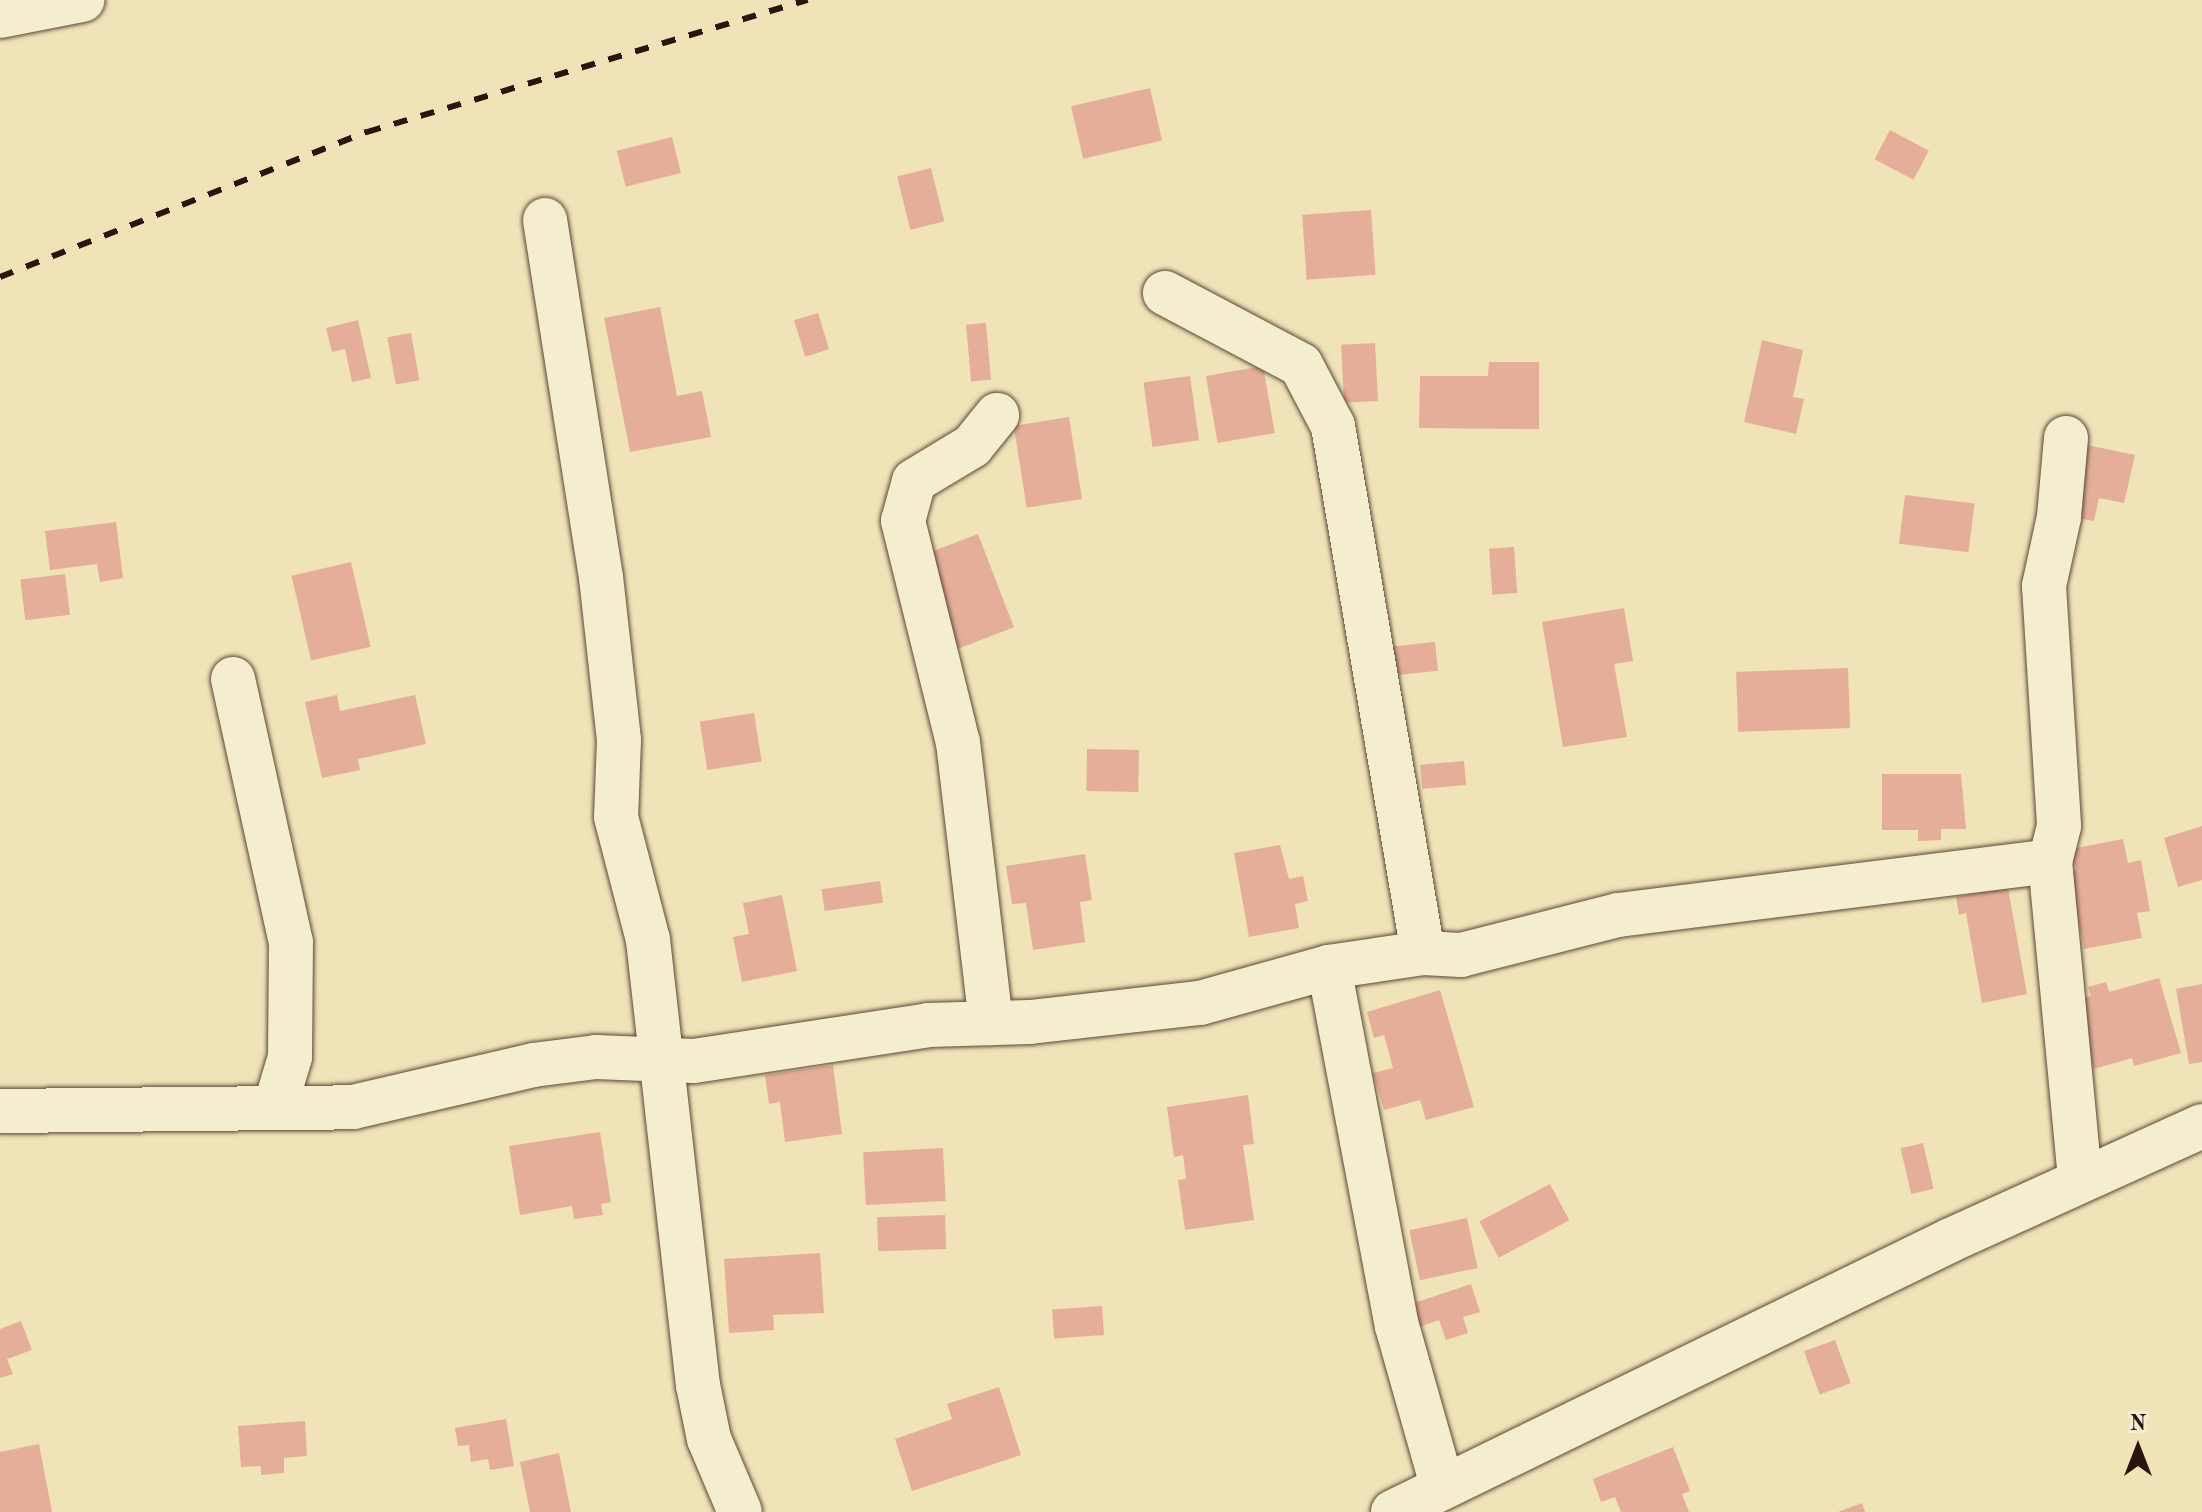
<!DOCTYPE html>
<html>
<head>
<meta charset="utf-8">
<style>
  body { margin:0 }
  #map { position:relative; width:2202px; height:1512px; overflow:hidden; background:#efe3b7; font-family:"Old Standard TT",serif }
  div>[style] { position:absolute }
  .building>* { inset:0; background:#e5ae99; transform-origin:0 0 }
  .roads { filter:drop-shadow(0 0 2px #5b4837) drop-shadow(0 0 2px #5b4837) }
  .minor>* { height:44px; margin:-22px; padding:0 22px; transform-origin:22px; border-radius:22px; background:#f5edd0 }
  .rail>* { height:6px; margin-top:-3px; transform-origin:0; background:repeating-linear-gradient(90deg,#2a140c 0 14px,transparent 0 28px) }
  span { translate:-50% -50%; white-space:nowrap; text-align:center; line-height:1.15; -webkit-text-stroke:7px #f5edd0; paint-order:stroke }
  .north { position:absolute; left:2098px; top:1408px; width:80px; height:80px; -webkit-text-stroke:6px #f5edd0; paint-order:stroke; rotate:0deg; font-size:22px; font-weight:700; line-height:32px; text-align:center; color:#2a140c }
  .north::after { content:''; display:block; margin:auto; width:28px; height:36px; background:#2a140c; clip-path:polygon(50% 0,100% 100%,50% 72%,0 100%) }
</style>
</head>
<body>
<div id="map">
  <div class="building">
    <div style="left:1150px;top:88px;width:54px;height:81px;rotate:77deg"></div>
    <div style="left:1890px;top:130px;width:44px;height:33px;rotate:28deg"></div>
    <div style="left:672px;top:137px;width:37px;height:57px;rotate:76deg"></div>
    <div style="left:931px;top:168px;width:55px;height:35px;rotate:76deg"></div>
    <div style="left:1371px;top:210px;width:65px;height:69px;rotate:86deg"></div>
    <div style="clip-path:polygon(660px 307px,677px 396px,702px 391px,711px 437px,630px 452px,604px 318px)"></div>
    <div style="left:818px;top:313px;width:38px;height:25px;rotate:73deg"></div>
    <div style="clip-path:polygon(358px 320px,371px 378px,352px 382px,345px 349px,332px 352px,326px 328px)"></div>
    <div style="left:986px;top:323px;width:57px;height:20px;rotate:85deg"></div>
    <div style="left:411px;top:333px;width:48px;height:24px;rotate:80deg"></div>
    <div style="clip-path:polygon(1762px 340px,1803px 350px,1793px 397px,1804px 399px,1796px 434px,1744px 422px)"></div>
    <div style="left:1375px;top:343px;width:58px;height:34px;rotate:87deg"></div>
    <div style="clip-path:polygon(1489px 362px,1539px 362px,1539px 429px,1419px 428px,1420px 376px,1488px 376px)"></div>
    <div style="left:1263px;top:366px;width:68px;height:58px;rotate:80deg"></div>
    <div style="left:1190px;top:376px;width:65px;height:47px;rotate:82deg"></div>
    <div style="left:1069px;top:417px;width:83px;height:56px;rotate:81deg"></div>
    <div style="clip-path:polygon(2082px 444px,2135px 455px,2124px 503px,2099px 498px,2094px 521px,2067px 516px)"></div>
    <div style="left:1905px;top:495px;width:70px;height:49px;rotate:7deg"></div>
    <div style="clip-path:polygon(116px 522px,123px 578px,100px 582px,97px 564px,50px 570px,45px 531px)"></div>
    <div style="left:978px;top:534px;width:100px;height:61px;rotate:69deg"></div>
    <div style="left:1514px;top:547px;width:46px;height:25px;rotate:86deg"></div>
    <div style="left:351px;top:562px;width:87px;height:61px;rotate:77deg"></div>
    <div style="left:65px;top:574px;width:41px;height:45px;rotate:83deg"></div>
    <div style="clip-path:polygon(1624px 608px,1633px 661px,1614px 664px,1627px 737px,1563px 747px,1542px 622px)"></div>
    <div style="left:1435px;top:642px;width:29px;height:53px;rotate:84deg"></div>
    <div style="left:1848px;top:668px;width:60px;height:112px;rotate:88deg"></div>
    <div style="clip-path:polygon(337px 695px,340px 711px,415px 695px,426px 744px,358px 759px,360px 770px,322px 778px,305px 702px)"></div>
    <div style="left:754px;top:713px;width:49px;height:55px;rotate:81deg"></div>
    <div style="left:1087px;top:749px;width:52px;height:42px;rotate:1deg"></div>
    <div style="left:1464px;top:761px;width:24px;height:44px;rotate:85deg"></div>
    <div style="clip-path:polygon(1882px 774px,1961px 774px,1966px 829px,1941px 829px,1941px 840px,1918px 841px,1918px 830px,1882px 830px)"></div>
    <div style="clip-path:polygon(2202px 826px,2202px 880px,2178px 887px,2164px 838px)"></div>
    <div style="clip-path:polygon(2123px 839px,2128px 863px,2141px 860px,2150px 911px,2137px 913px,2142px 938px,2084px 949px,2079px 923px,2072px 924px,2062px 873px,2076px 870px,2071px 849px)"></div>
    <div style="clip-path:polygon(1280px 845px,1289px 879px,1303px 876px,1308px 901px,1295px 904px,1299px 928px,1249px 937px,1234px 853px)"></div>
    <div style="clip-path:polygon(1085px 854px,1092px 900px,1080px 902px,1085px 942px,1033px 950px,1026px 903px,1012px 904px,1006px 866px)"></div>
    <div style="left:880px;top:881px;width:22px;height:59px;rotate:82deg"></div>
    <div style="clip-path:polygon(2008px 888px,2027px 994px,1982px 1003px,1966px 913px,1959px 915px,1956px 897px)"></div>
    <div style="clip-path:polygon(782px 895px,797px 971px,742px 982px,733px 937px,749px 934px,743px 903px)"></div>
    <div style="clip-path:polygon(2159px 978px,2181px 1053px,2134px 1066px,2132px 1058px,2094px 1069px,2073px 1001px,2091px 996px,2088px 987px,2106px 982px,2109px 992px)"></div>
    <div style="clip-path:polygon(2202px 984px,2202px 1062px,2189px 1064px,2176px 989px)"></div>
    <div style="clip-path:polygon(1440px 990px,1474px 1107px,1426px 1120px,1420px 1100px,1384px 1110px,1373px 1073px,1393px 1068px,1384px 1035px,1374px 1038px,1367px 1012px)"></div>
    <div style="clip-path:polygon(833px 1065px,842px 1134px,785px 1142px,780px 1102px,769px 1104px,765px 1075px)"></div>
    <div style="clip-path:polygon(1248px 1095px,1254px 1144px,1243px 1145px,1254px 1220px,1185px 1230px,1178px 1180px,1186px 1179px,1183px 1155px,1174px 1157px,1167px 1107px)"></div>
    <div style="clip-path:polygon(600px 1132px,611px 1202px,601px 1204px,603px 1215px,574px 1219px,572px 1206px,520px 1215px,509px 1146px)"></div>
    <div style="left:1923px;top:1143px;width:47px;height:23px;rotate:77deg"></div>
    <div style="left:943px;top:1148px;width:53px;height:80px;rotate:87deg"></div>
    <div style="left:1550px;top:1184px;width:41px;height:80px;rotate:62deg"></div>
    <div style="left:945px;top:1215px;width:34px;height:68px;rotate:88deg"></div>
    <div style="left:1467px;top:1218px;width:51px;height:59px;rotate:78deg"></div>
    <div style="clip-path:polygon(820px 1253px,824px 1313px,773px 1315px,774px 1330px,729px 1333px,724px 1259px)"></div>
    <div style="clip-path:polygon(1471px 1284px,1480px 1312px,1463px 1317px,1468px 1333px,1446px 1340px,1439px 1320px,1416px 1328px,1408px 1305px)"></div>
    <div style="left:1102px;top:1306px;width:29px;height:50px;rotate:86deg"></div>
    <div style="clip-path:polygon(21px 1321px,32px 1350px,7px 1359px,13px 1374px,0 1378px,0 1329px)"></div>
    <div style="left:1835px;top:1340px;width:46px;height:33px;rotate:70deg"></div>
    <div style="clip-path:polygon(999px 1387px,1021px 1455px,912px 1491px,895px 1439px,952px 1419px,947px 1404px)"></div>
    <div style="clip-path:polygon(506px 1419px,514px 1466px,490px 1470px,488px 1459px,471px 1462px,469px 1445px,458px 1446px,455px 1428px)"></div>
    <div style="clip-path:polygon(305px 1421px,307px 1456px,284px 1458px,284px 1473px,261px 1475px,261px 1466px,241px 1467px,238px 1426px)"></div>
    <div style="clip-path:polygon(39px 1444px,52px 1512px,0 1512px,0 1452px)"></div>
    <div style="clip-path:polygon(1673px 1447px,1690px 1491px,1682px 1494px,1689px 1512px,1621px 1512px,1615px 1497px,1601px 1502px,1593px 1479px)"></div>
    <div style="clip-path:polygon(559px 1453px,571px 1512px,530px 1512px,520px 1462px)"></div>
    <div style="clip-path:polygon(1862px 1503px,1865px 1512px,1838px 1512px)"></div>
  </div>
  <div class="roads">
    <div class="minor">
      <div style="left:0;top:16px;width:84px;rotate:-11deg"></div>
      <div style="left:545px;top:220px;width:361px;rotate:81.1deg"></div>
      <div style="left:601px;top:577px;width:164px;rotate:83.7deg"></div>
      <div style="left:619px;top:740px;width:77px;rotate:92.2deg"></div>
      <div style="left:616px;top:817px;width:127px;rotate:75.4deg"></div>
      <div style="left:648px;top:940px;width:448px;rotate:83.6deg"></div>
      <div style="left:698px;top:1385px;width:55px;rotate:78.5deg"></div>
      <div style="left:709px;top:1439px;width:79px;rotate:67deg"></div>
      <div style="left:2066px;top:438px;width:79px;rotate:95.1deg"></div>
      <div style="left:2059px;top:517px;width:71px;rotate:102.3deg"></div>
      <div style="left:2044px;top:586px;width:240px;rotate:86.4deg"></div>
      <div style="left:2059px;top:826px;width:36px;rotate:104deg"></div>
      <div style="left:2050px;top:861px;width:321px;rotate:84.6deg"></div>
      <div style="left:233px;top:679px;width:269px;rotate:77.6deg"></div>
      <div style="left:291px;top:942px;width:115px;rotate:90.5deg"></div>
      <div style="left:290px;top:1057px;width:52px;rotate:106.7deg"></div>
      <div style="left:1423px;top:953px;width:38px;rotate:3deg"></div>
      <div style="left:1461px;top:955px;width:162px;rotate:-14.3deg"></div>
      <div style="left:1618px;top:915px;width:435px;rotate:-7.1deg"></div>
      <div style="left:1329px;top:967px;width:365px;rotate:79.3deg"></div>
      <div style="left:1397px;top:1326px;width:165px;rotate:74.2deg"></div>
      <div style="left:991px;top:1023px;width:282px;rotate:-96.7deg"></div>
      <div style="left:958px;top:743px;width:229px;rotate:-103.9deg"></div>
      <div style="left:903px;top:521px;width:41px;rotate:-74.6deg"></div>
      <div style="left:914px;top:481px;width:68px;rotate:-31.1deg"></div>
      <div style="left:972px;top:446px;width:40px;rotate:-51deg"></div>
      <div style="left:0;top:1111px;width:353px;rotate:-0.6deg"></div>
      <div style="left:353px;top:1107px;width:185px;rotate:-13.1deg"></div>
      <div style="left:533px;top:1065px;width:64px;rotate:-7.2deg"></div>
      <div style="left:596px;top:1057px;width:98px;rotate:2.3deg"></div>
      <div style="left:694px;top:1061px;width:237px;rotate:-8.7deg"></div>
      <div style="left:928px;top:1025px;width:102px;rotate:-1.7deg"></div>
      <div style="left:1030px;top:1022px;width:171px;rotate:-6.4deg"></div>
      <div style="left:1200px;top:1003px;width:134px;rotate:-15.6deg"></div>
      <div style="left:1329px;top:967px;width:95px;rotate:-8.5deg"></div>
      <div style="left:1423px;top:953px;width:535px;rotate:-99.69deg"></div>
      <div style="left:1333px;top:426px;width:69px;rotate:-117.7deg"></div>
      <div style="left:1301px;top:365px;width:154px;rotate:-152.1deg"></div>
      <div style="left:1393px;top:1512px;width:621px;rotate:-25.99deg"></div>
      <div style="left:1951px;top:1240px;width:276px;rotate:-24.4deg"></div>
    </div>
  </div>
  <div class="rail">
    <div style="left:0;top:277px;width:395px;rotate:-21.6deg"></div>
    <div style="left:367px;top:132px;width:460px;rotate:-16.7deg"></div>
  </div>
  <div class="north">N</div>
</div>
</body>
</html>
